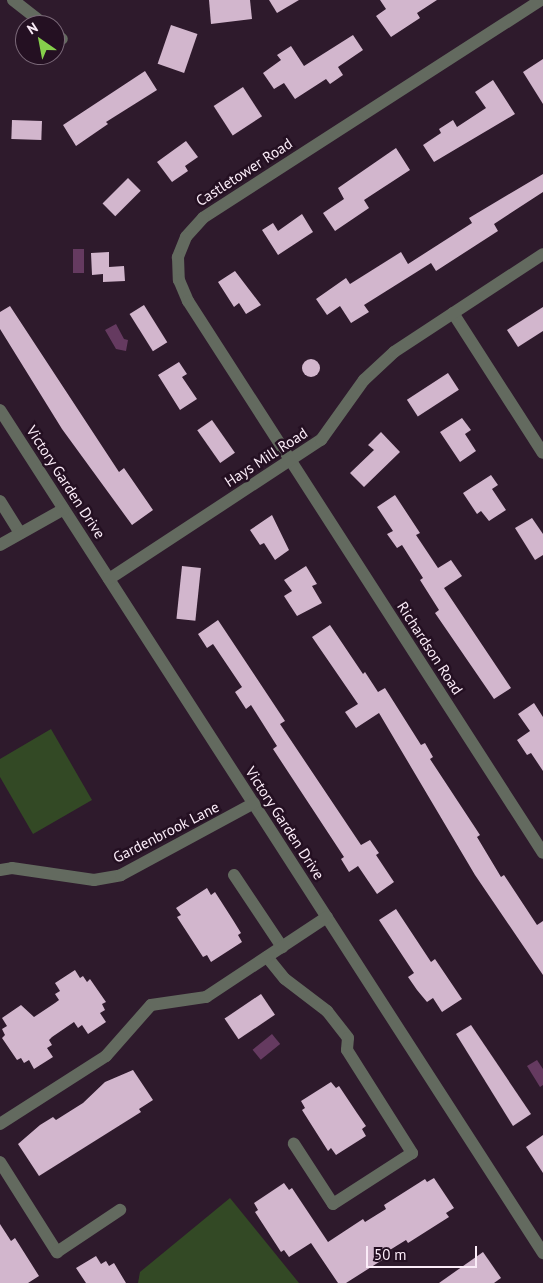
<!DOCTYPE html>
<html>
<head>
<meta charset="utf-8">
<style>
  body { margin:0 }
  #map { position:relative; width:543px; height:1283px; overflow:hidden; background:#2e1a2c; font-family:"PT Sans",sans-serif }
  div>[style] { position:absolute }
  .green>* { inset:0; background:#334925 }
  .water>* { inset:0; background:#653a60; transform-origin:0 0 }
  .building>* { inset:0; background:#d2b6cd; transform-origin:0 0 }
  .round { border-radius:50% }
  .minor>* { height:12px; margin:-6px; padding:0 6px; transform-origin:6px; border-radius:6px; background:#636a5f }
  span { translate:-50% -50%; white-space:nowrap; text-align:center; line-height:1.15; -webkit-text-stroke:5px #241022; paint-order:stroke }
  .street-label { font-size:15px; color:#fbecf8 }
  .north { position:absolute; left:15px; top:15px; width:50px; height:50px; box-sizing:border-box; background:#241022; border:1px solid #7a6878; border-radius:50%; rotate:327deg; font-size:14px; font-weight:700; line-height:20px; text-align:center; color:#fbecf8 }
  .north::after { content:''; display:block; margin:auto; width:18px; height:22px; background:#86cf4c; clip-path:polygon(50% 0,100% 100%,50% 72%,0 100%) }
  .scale { position:absolute; left:366px; top:1246px; width:111px; height:22px; box-sizing:border-box; border:2px solid #fbecf8; border-top:0; padding-left:6px; font-size:15px; line-height:18px; white-space:nowrap; color:#fbecf8; -webkit-text-stroke:4px #241022; paint-order:stroke }
</style>
</head>
<body>
<div id="map">
  <div class="green">
    <div style="clip-path:polygon(51px 729px,92px 800px,33px 834px,0 777px,0 759px)"></div>
    <div style="clip-path:polygon(230px 1198px,299px 1283px,138px 1283px,140px 1272px)"></div>
  </div>
  <div class="water">
    <div style="left:73px;top:249px;width:11px;height:24px"></div>
    <div style="clip-path:polygon(116px 324px,124px 339px,128px 340px,126px 351px,116px 349px,105px 330px)"></div>
    <div style="left:272px;top:1034px;width:13px;height:25px;rotate:51deg"></div>
    <div style="clip-path:polygon(537px 1060px,543px 1069px,543px 1085px,540px 1087px,527px 1066px)"></div>
  </div>
  <div class="building">
    <div style="clip-path:polygon(209px 0,250px 0,252px 19px,211px 24px)"></div>
    <div style="clip-path:polygon(269px 0,299px 0,277px 13px)"></div>
    <div style="clip-path:polygon(380px 0,437px 0,417px 13px,420px 18px,391px 37px,376px 16px,386px 9px)"></div>
    <div style="left:171px;top:25px;width:28px;height:41px;rotate:19deg"></div>
    <div style="clip-path:polygon(353px 35px,363px 50px,338px 67px,343px 75px,330px 84px,326px 79px,295px 99px,284px 83px,274px 89px,263px 73px,281px 60px,277px 55px,291px 46px,304px 66px)"></div>
    <div style="clip-path:polygon(543px 59px,543px 104px,523px 72px)"></div>
    <div style="clip-path:polygon(145px 71px,157px 90px,106px 122px,108px 124px,76px 146px,63px 125px)"></div>
    <div style="clip-path:polygon(493px 80px,515px 114px,434px 162px,423px 145px,441px 133px,439px 129px,453px 120px,457px 127px,486px 108px,475px 92px)"></div>
    <div style="left:243px;top:87px;width:35px;height:35px;rotate:57deg"></div>
    <div style="left:12px;top:120px;width:30px;height:19px;rotate:2deg"></div>
    <div style="clip-path:polygon(186px 141px,198px 157px,185px 166px,188px 171px,172px 182px,157px 162px)"></div>
    <div style="clip-path:polygon(396px 148px,410px 170px,364px 200px,369px 208px,335px 231px,323px 213px,344px 199px,338px 188px)"></div>
    <div style="clip-path:polygon(543px 174px,543px 192px,494px 224px,498px 231px,436px 271px,431px 263px,364px 305px,369px 312px,351px 323px,340px 306px,327px 315px,316px 299px,346px 278px,350px 284px,401px 252px,408px 264px,472px 223px,469px 218px)"></div>
    <div style="left:128px;top:178px;width:18px;height:36px;rotate:45deg"></div>
    <div style="clip-path:polygon(302px 214px,313px 232px,278px 255px,262px 230px,273px 223px,278px 231px)"></div>
    <div style="clip-path:polygon(109px 252px,109px 267px,124px 266px,125px 281px,103px 282px,103px 274px,92px 275px,91px 253px)"></div>
    <div style="clip-path:polygon(235px 271px,261px 305px,246px 314px,239px 303px,234px 307px,218px 282px)"></div>
    <div style="left:144px;top:305px;width:44px;height:17px;rotate:58deg"></div>
    <div style="clip-path:polygon(10px 306px,119px 472px,124px 468px,153px 510px,132px 525px,62px 429px,0 329px,0 312px)"></div>
    <div style="clip-path:polygon(543px 307px,543px 331px,518px 347px,507px 330px)"></div>
    <div class="round" style="left:302px;top:359px;width:18px;height:18px"></div>
    <div style="clip-path:polygon(179px 362px,187px 374px,182px 377px,197px 399px,180px 410px,158px 375px)"></div>
    <div style="left:448px;top:373px;width:20px;height:49px;rotate:57deg"></div>
    <div style="clip-path:polygon(462px 418px,471px 430px,465px 434px,476px 451px,460px 462px,440px 432px)"></div>
    <div style="left:212px;top:420px;width:40px;height:18px;rotate:55deg"></div>
    <div style="clip-path:polygon(381px 432px,400px 452px,364px 487px,350px 473px,374px 450px,368px 445px)"></div>
    <div style="clip-path:polygon(491px 475px,498px 485px,492px 489px,506px 510px,489px 521px,481px 511px,477px 514px,463px 493px)"></div>
    <div style="clip-path:polygon(395px 495px,420px 533px,416px 535px,438px 568px,451px 560px,462px 576px,444px 588px,511px 688px,494px 699px,435px 613px,439px 610px,420px 580px,423px 578px,402px 545px,397px 548px,387px 534px,393px 531px,377px 507px)"></div>
    <div style="clip-path:polygon(272px 515px,289px 550px,275px 560px,264px 543px,260px 545px,250px 530px)"></div>
    <div style="clip-path:polygon(532px 518px,543px 534px,543px 555px,535px 560px,515px 528px)"></div>
    <div style="left:182px;top:566px;width:19px;height:53px;rotate:6deg"></div>
    <div style="clip-path:polygon(306px 566px,317px 584px,312px 586px,322px 603px,297px 616px,284px 596px,292px 591px,284px 580px)"></div>
    <div style="clip-path:polygon(218px 620px,285px 721px,280px 724px,361px 845px,370px 840px,379px 853px,376px 855px,394px 882px,377px 894px,358px 866px,349px 872px,341px 859px,344px 857px,273px 749px,277px 746px,251px 705px,246px 709px,235px 692px,242px 687px,213px 644px,207px 648px,198px 634px)"></div>
    <div style="clip-path:polygon(330px 625px,363px 674px,365px 672px,378px 692px,385px 688px,421px 745px,425px 743px,433px 757px,430px 759px,480px 835px,477px 837px,501px 877px,504px 875px,537px 925px,543px 921px,543px 975px,475px 875px,379px 713px,356px 728px,345px 712px,358px 704px,312px 637px)"></div>
    <div style="clip-path:polygon(534px 703px,543px 717px,543px 771px,531px 753px,527px 755px,517px 740px,530px 731px,518px 714px)"></div>
    <div style="clip-path:polygon(207px 888px,211px 895px,215px 892px,233px 920px,241px 933px,238px 935px,242px 942px,211px 962px,207px 955px,203px 957px,177px 917px,181px 915px,176px 908px)"></div>
    <div style="clip-path:polygon(396px 909px,431px 962px,435px 959px,462px 999px,442px 1012px,433px 998px,427px 1002px,417px 990px,408px 977px,414px 973px,379px 920px)"></div>
    <div style="clip-path:polygon(75px 970px,80px 978px,83px 976px,87px 982px,90px 979px,106px 1002px,102px 1004px,105px 1010px,100px 1013px,106px 1022px,88px 1034px,82px 1025px,78px 1028px,74px 1022px,52px 1037px,49px 1040px,52px 1045px,47px 1048px,53px 1057px,34px 1069px,29px 1060px,24px 1063px,21px 1058px,17px 1060px,2px 1038px,5px 1035px,2px 1029px,7px 1026px,2px 1018px,21px 1005px,34px 1017px,55px 1003px,59px 1000px,55px 994px,60px 991px,55px 983px)"></div>
    <div style="left:261px;top:994px;width:25px;height:44px;rotate:56deg"></div>
    <div style="clip-path:polygon(471px 1025px,531px 1114px,513px 1126px,456px 1034px)"></div>
    <div style="clip-path:polygon(133px 1070px,153px 1100px,139px 1109px,141px 1112px,39px 1176px,18px 1144px,40px 1125px,53px 1117px,56px 1120px,83px 1103px,105px 1082px)"></div>
    <div style="clip-path:polygon(331px 1082px,336px 1088px,339px 1086px,357px 1113px,366px 1126px,362px 1129px,366px 1136px,336px 1155px,331px 1148px,328px 1151px,302px 1110px,305px 1108px,301px 1101px)"></div>
    <div style="clip-path:polygon(543px 1135px,543px 1173px,526px 1147px)"></div>
    <div style="clip-path:polygon(434px 1178px,454px 1208px,446px 1213px,449px 1217px,408px 1243px,406px 1240px,385px 1253px,387px 1257px,346px 1283px,338px 1283px,311px 1243px,289px 1257px,284px 1250px,281px 1252px,255px 1212px,258px 1210px,254px 1203px,284px 1183px,289px 1190px,292px 1188px,328px 1242px,363px 1219px,365px 1222px,386px 1209px,384px 1205px,425px 1179px,427px 1182px)"></div>
    <div style="clip-path:polygon(0 1224px,11px 1241px,15px 1238px,39px 1276px,28px 1283px,0 1283px)"></div>
    <div style="clip-path:polygon(483px 1252px,501px 1278px,494px 1283px,439px 1283px)"></div>
    <div style="clip-path:polygon(96px 1256px,101px 1264px,106px 1261px,109px 1266px,114px 1263px,126px 1283px,86px 1283px,76px 1268px)"></div>
  </div>
  <div class="minor">
    <div style="left:13px;top:0;width:41px;rotate:38deg"></div>
    <div style="left:541px;top:0;width:402px;rotate:147.2deg"></div>
    <div style="left:203px;top:218px;width:25px;rotate:132deg"></div>
    <div style="left:186px;top:237px;width:22px;rotate:112deg"></div>
    <div style="left:178px;top:257px;width:23px;rotate:88deg"></div>
    <div style="left:179px;top:280px;width:23px;rotate:67deg"></div>
    <div style="left:188px;top:301px;width:656px;rotate:57.25deg"></div>
    <div style="left:55px;top:33px;width:9px;rotate:41deg"></div>
    <div style="left:453px;top:313px;width:166px;rotate:57.3deg"></div>
    <div style="left:0;top:410px;width:1003px;rotate:57.21deg"></div>
    <div style="left:0;top:501px;width:38px;rotate:58deg"></div>
    <div style="left:0;top:545px;width:73px;rotate:-29.4deg"></div>
    <div style="left:109px;top:579px;width:254px;rotate:-33.3deg"></div>
    <div style="left:321px;top:440px;width:74px;rotate:-54.4deg"></div>
    <div style="left:364px;top:380px;width:41px;rotate:-43deg"></div>
    <div style="left:394px;top:352px;width:178px;rotate:-33.3deg"></div>
    <div style="left:0;top:870px;width:12px;rotate:-9deg"></div>
    <div style="left:12px;top:868px;width:83px;rotate:8.3deg"></div>
    <div style="left:94px;top:880px;width:27px;rotate:-10deg"></div>
    <div style="left:121px;top:875px;width:151px;rotate:-28.4deg"></div>
    <div style="left:234px;top:875px;width:87px;rotate:56.3deg"></div>
    <div style="left:267px;top:957px;width:28px;rotate:51deg"></div>
    <div style="left:285px;top:979px;width:53px;rotate:37.3deg"></div>
    <div style="left:327px;top:1011px;width:34px;rotate:52deg"></div>
    <div style="left:348px;top:1038px;width:12px;rotate:95deg"></div>
    <div style="left:347px;top:1050px;width:122px;rotate:57.7deg"></div>
    <div style="left:412px;top:1153px;width:94px;rotate:147.2deg"></div>
    <div style="left:333px;top:1204px;width:72px;rotate:-123deg"></div>
    <div style="left:0;top:1124px;width:126px;rotate:-32.7deg"></div>
    <div style="left:106px;top:1056px;width:68px;rotate:-48.6deg"></div>
    <div style="left:151px;top:1005px;width:56px;rotate:-8.3deg"></div>
    <div style="left:206px;top:997px;width:145px;rotate:-33.5deg"></div>
    <div style="left:0;top:1162px;width:107px;rotate:57.7deg"></div>
    <div style="left:57px;top:1252px;width:76px;rotate:-33.7deg"></div>
  </div>
  <div class="street-label">
    <span style="left:244px;top:172px;rotate:-33deg">Castletower Road</span>
    <span style="left:266px;top:457px;rotate:-33deg">Hays Mill Road</span>
    <span style="left:66px;top:482px;rotate:57deg">Victory Garden Drive</span>
    <span style="left:430px;top:648px;rotate:57deg">Richardson Road</span>
    <span style="left:285px;top:823px;rotate:57deg">Victory Garden Drive</span>
    <span style="left:166px;top:832px;rotate:-27deg">Gardenbrook Lane</span>
  </div>
  <div class="north">N</div>
  <div class="scale">50 m</div>
</div>
</body>
</html>
